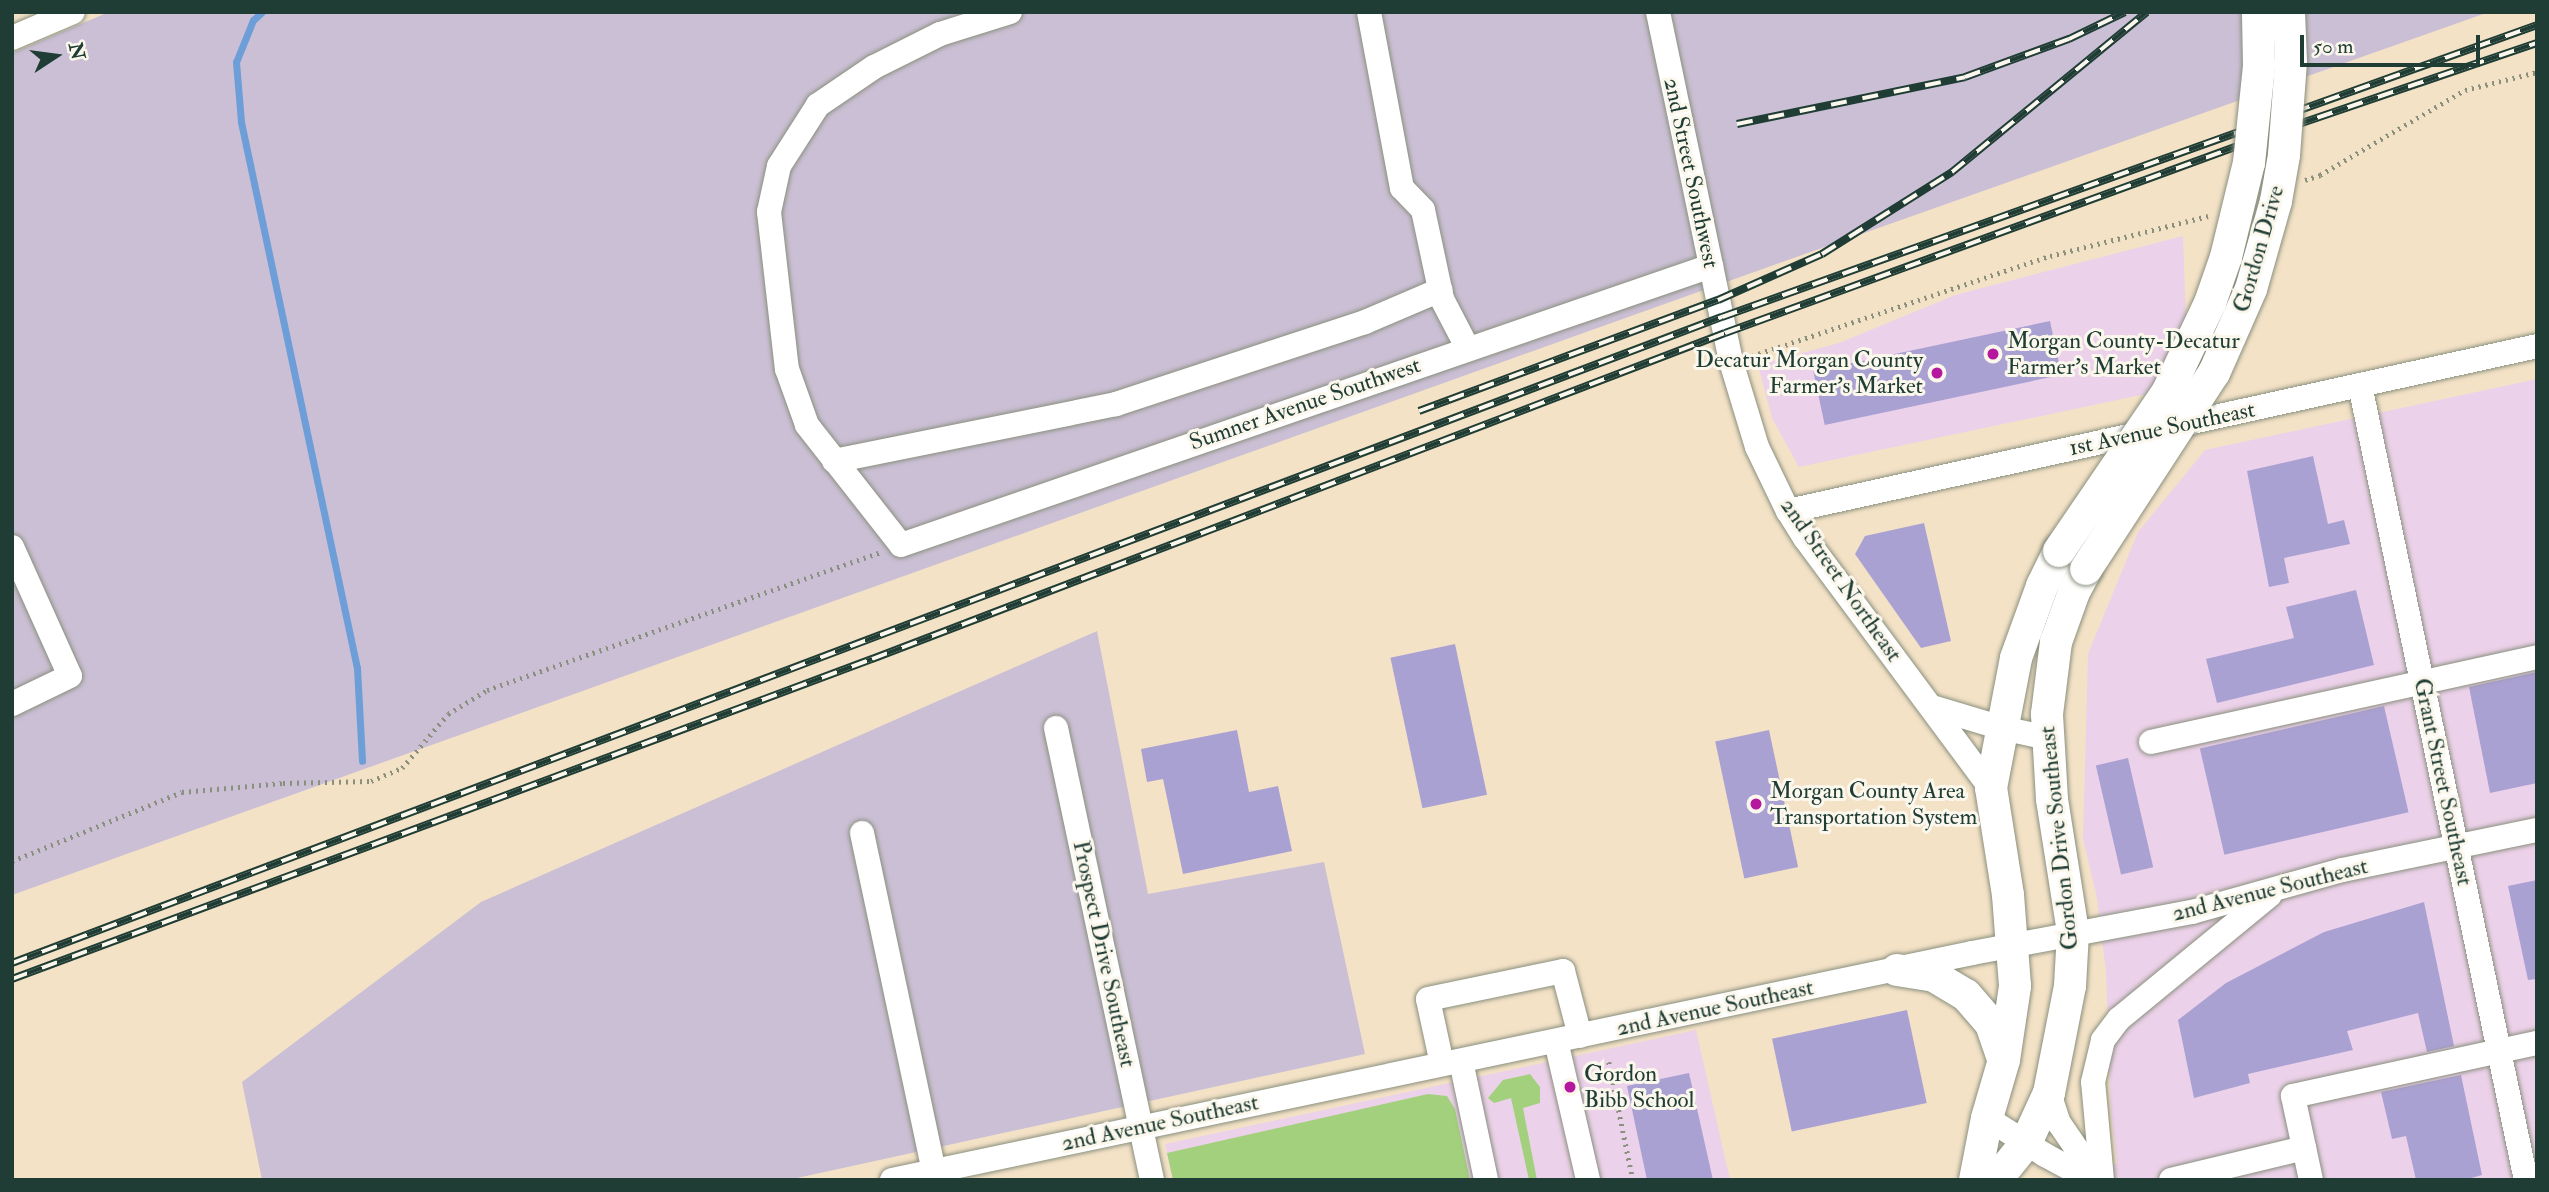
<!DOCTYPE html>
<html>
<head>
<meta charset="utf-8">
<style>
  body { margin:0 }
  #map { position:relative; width:2549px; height:1192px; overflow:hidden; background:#f4e2c7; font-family:"IM FELL Double Pica",serif }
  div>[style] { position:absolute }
  .built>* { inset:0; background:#ecd1ea }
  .industrial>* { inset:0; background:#cbbfd5 }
  .green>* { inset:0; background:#a3d07d }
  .stream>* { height:7px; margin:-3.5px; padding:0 3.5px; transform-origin:3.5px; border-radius:3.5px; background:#6d9ed7 }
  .building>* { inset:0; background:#aaa1d3; transform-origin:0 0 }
  .path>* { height:4.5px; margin-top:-2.25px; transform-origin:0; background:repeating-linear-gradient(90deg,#8a907e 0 2px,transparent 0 7px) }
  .roads { filter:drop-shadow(0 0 2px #8a907e) drop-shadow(0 0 2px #8a907e) }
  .minor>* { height:24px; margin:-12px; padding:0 12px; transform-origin:12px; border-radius:12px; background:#fff }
  .major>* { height:32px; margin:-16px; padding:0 16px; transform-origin:16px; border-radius:16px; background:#fff }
  .rail>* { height:8px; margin-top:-4px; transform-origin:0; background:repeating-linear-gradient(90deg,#fbf7ec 0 16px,#1f3d34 0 32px); box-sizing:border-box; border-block:2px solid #1f3d34 }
  .bridges { filter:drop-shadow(0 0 2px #8a907e) drop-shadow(0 0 2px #8a907e) }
  .major-bridge>* { height:32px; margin:-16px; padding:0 16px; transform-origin:16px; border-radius:16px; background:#fff }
  .dots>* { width:19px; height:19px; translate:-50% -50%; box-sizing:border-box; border:4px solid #fbf7ec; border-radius:50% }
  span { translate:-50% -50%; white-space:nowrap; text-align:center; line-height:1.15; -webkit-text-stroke:6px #fbf7ec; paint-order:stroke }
  .street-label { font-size:23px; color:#1f3d34 }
  .poi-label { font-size:23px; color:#1f3d34 }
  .left { translate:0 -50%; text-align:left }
  .right { translate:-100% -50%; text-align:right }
  .frame { position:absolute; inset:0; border:14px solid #1f3d34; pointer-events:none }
  .north { position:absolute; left:21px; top:21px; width:70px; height:70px; -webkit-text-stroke:5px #fbf7ec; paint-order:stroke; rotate:77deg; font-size:19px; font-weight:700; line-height:28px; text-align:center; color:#1f3d34 }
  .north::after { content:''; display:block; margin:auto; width:24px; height:32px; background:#1f3d34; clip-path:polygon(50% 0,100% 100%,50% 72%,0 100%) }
  .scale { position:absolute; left:2300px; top:35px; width:180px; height:32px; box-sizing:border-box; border:4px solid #1f3d34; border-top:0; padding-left:9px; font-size:21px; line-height:24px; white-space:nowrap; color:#1f3d34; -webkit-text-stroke:5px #fbf7ec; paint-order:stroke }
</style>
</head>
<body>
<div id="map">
  <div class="built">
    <div style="clip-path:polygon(2183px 236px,2188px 385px,1799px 467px,1772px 418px,1758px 365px,1839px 343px,1955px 295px)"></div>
    <div style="clip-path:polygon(2537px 379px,2537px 1180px,2041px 1180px,2117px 1164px,2111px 1112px,2106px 972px,2097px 898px,2083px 839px,2088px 654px,2138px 532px,2205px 450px)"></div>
    <div style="clip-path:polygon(1696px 1030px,1730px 1180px,1173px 1180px,1165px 1144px)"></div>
  </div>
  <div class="industrial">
    <div style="clip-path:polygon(109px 12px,2489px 12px,1771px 266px,12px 895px,12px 53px)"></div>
    <div style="clip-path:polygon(1097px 631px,1148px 894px,1324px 862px,1365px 1054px,788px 1180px,262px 1180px,242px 1082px,481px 902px)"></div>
  </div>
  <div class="green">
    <div style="clip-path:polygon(1530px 1074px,1540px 1087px,1540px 1103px,1523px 1108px,1537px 1180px,1529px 1180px,1511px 1098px,1494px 1103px,1488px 1098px,1503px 1080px)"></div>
    <div style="clip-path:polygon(1428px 1094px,1447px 1096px,1455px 1109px,1470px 1180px,1173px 1180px,1167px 1153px)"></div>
  </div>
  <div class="stream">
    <div style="left:262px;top:12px;width:12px;rotate:138deg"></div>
    <div style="left:253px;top:20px;width:45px;rotate:112deg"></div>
    <div style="left:236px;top:62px;width:60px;rotate:85.2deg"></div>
    <div style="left:241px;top:122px;width:558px;rotate:78.01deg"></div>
    <div style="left:357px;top:668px;width:93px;rotate:86.9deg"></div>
  </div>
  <div class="building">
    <div style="left:2050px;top:321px;width:55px;height:242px;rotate:78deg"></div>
    <div style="clip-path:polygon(2313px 456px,2328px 524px,2344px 520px,2350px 544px,2284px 558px,2289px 583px,2269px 587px,2247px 471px)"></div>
    <div style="clip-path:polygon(1924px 523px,1951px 641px,1921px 648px,1855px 554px,1865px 536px)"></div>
    <div style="clip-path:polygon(2356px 590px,2374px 665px,2217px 703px,2206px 659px,2294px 638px,2286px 607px)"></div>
    <div style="left:1455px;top:644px;width:154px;height:66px;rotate:78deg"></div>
    <div style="clip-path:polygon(2537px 672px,2537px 783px,2490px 793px,2469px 687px)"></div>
    <div style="left:2384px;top:706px;width:109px;height:189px;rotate:77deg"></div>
    <div style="clip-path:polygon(1237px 730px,1249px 792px,1278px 786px,1292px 851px,1183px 874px,1163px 779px,1147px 782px,1141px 749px)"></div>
    <div style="left:1769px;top:730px;width:140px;height:55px;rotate:78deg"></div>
    <div style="left:2128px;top:758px;width:112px;height:33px;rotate:77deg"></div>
    <div style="clip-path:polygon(2537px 880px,2537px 979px,2528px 980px,2508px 886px)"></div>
    <div style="clip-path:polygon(2424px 902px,2454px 1046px,2427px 1052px,2418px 1013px,2347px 1031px,2353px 1050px,2248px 1074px,2250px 1083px,2194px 1098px,2178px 1020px,2226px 983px,2324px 932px)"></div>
    <div style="left:1907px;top:1010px;width:95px;height:138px;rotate:78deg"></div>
    <div style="clip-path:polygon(1689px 1073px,1713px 1180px,1647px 1180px,1627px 1086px)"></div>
    <div style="clip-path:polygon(2461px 1075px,2482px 1175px,2464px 1180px,2416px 1180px,2406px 1136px,2392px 1139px,2381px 1092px)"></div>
  </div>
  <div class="path">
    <div style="left:2305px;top:180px;width:16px;rotate:-18deg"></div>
    <div style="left:2320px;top:175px;width:168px;rotate:-30.4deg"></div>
    <div style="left:2465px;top:90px;width:74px;rotate:-14deg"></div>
    <div style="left:1752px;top:356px;width:314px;rotate:-18.6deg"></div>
    <div style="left:2050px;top:256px;width:163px;rotate:-14.2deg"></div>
    <div style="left:12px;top:861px;width:183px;rotate:-22.1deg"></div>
    <div style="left:182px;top:792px;width:101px;rotate:-5.1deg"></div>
    <div style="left:283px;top:783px;width:88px;rotate:-1.3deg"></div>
    <div style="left:371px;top:781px;width:34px;rotate:-23deg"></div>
    <div style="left:402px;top:768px;width:71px;rotate:-49.6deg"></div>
    <div style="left:448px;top:714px;width:46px;rotate:-31.6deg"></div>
    <div style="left:487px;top:690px;width:417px;rotate:-19.3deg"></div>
    <div style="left:1609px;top:1062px;width:120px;rotate:78.5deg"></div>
    <div style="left:1617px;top:1101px;width:13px;rotate:-29deg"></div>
  </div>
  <div class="roads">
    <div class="minor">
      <div style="left:1010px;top:12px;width:73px;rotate:162.6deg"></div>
      <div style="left:940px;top:34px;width:74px;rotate:153.4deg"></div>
      <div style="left:874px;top:67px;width:68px;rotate:145.8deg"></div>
      <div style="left:818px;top:105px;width:72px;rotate:122.6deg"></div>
      <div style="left:779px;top:166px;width:47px;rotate:102.3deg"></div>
      <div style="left:769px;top:212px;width:158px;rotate:83.5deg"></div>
      <div style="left:787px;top:369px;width:59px;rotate:70.3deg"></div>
      <div style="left:807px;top:425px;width:152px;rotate:51.9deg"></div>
      <div style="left:901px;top:545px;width:857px;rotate:-19.01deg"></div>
      <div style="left:1369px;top:12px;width:179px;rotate:79.4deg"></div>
      <div style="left:1402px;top:188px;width:30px;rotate:46deg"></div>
      <div style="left:1423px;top:210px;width:91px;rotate:77.9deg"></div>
      <div style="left:1442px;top:299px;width:54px;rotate:62.5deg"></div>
      <div style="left:1658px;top:12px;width:353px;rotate:78.2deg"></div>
      <div style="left:1730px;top:358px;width:93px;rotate:73.1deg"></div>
      <div style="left:1757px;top:447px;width:71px;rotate:64.2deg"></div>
      <div style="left:1788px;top:511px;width:32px;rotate:58deg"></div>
      <div style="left:1805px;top:538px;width:312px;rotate:53.4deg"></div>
      <div style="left:12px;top:38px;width:66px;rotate:-23.1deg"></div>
      <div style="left:2360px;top:385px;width:812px;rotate:78.21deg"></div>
      <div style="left:834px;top:461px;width:288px;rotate:-11.4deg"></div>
      <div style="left:1116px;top:404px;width:262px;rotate:-18.2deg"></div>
      <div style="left:1365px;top:322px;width:82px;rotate:-23.1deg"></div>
      <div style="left:1788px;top:511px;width:767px;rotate:-12.42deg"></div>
      <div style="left:12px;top:547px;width:141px;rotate:65.8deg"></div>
      <div style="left:70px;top:676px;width:64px;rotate:154.2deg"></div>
      <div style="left:1932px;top:707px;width:73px;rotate:16.7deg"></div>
      <div style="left:2002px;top:728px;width:47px;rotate:12.3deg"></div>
      <div style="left:1056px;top:728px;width:462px;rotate:78deg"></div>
      <div style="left:2151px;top:742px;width:395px;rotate:-12.4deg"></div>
      <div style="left:862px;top:833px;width:355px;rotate:78deg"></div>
      <div style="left:1556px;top:1041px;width:143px;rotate:77deg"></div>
      <div style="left:1461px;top:1061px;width:122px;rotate:78.1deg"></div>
      <div style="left:1442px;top:1064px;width:66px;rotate:-102.2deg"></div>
      <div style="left:1428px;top:999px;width:138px;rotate:-11.7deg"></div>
      <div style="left:1563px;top:971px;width:67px;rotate:75.3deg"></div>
      <div style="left:2049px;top:1093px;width:32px;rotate:72deg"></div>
      <div style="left:2059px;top:1123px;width:69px;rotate:55.6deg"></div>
      <div style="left:1987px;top:1118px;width:69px;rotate:32.5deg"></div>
      <div style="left:2045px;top:1155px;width:52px;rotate:28.5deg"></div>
      <div style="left:892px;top:1180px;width:1104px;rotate:-11.87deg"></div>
      <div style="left:1972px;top:953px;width:224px;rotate:-10.6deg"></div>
      <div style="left:2192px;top:912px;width:156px;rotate:-15.6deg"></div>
      <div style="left:2342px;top:870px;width:199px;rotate:-11.6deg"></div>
      <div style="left:2102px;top:1180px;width:98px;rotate:-95.2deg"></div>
      <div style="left:2093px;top:1082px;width:43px;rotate:-76.6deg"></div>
      <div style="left:2103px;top:1040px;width:26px;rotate:-53deg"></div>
      <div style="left:2119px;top:1019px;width:195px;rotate:-39.4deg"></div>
      <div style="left:2171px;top:1180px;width:137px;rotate:-13.5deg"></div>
      <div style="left:2311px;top:1180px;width:86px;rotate:-102.1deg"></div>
      <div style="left:2293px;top:1096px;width:250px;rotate:-12.3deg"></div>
    </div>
    <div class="major">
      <div style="left:1897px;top:970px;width:37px;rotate:9deg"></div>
      <div style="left:1934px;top:976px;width:37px;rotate:31deg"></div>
      <div style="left:1966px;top:995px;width:38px;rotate:49deg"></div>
      <div style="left:1991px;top:1024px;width:36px;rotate:71deg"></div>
      <div style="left:1975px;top:1180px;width:63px;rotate:-79deg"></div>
      <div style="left:1987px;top:1118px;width:60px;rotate:-73.7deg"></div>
      <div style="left:2004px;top:1060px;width:75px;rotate:-81.5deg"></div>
      <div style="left:2015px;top:986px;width:91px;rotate:-94.4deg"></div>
      <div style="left:2008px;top:895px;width:108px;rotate:-99deg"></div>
      <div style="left:1991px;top:788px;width:132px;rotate:-79.1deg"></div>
      <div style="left:2016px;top:658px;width:77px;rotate:-70.1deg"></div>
      <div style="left:2042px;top:586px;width:39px;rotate:-64deg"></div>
      <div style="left:1996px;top:1180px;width:48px;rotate:-51deg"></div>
      <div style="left:2026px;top:1143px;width:55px;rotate:-65.3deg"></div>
      <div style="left:2049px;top:1093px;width:109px;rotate:-78.9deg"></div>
      <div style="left:2070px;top:986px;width:54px;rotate:-86.8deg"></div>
      <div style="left:2073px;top:932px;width:135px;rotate:-99deg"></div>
      <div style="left:2052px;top:799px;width:85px;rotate:-93.4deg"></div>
      <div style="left:2047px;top:714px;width:73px;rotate:-82.9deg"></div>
      <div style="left:2056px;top:642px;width:53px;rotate:-70.2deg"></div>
      <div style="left:2074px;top:592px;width:26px;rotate:-62deg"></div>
    </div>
  </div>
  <div class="rail">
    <div style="left:1737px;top:124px;width:233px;rotate:-11.6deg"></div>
    <div style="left:1965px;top:77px;width:111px;rotate:-20.1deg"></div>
    <div style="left:2069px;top:39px;width:62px;rotate:-25.7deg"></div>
    <div style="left:1419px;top:411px;width:319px;rotate:-20.4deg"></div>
    <div style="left:1718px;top:300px;width:114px;rotate:-23.9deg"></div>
    <div style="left:1822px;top:254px;width:154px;rotate:-32.2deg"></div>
    <div style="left:1952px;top:172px;width:252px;rotate:-39.4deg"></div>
    <div style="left:12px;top:963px;width:1828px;rotate:-20.7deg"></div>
    <div style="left:1722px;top:317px;width:866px;rotate:-19.71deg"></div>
    <div style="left:12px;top:979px;width:918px;rotate:-20.41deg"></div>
    <div style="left:872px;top:659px;width:913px;rotate:-20.92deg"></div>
    <div style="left:1725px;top:333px;width:598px;rotate:-20.04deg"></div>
    <div style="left:2287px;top:128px;width:264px;rotate:-18.8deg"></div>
  </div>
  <div class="bridges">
    <div class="major-bridge">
      <div style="left:2059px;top:551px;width:194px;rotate:-55.7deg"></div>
      <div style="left:2168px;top:391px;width:98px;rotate:-64.5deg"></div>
      <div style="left:2210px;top:303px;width:49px;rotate:-70.8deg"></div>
      <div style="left:2226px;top:257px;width:97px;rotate:-76.3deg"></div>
      <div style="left:2249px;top:163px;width:98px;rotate:-84.1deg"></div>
      <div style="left:2259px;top:66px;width:54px;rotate:-91.1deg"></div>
      <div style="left:2086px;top:569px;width:234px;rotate:-56.9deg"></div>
      <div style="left:2214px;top:373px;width:92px;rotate:-66.2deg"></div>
      <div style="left:2251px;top:289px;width:91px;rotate:-74.1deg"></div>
      <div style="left:2276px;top:201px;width:47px;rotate:-80.1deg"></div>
      <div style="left:2284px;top:155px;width:93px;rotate:-85.7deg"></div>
      <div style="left:2291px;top:62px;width:50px;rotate:-92.3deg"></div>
    </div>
  </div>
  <div class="dots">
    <div style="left:1993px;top:354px;background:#b5179e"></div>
    <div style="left:1937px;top:373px;background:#b5179e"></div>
    <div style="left:1756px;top:804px;background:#b5179e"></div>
    <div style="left:1570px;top:1087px;background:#b5179e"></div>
  </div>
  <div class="street-label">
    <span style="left:1691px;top:173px;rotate:78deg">2nd Street Southwest</span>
    <span style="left:2259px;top:249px;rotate:-74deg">Gordon Drive</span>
    <span style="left:1305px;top:404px;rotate:-19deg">Sumner Avenue Southwest</span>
    <span style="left:2162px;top:429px;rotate:-12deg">1st Avenue Southeast</span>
    <span style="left:1841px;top:580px;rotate:55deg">2nd Street Northeast</span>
    <span style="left:2443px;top:782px;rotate:78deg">Grant Street Southeast</span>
    <span style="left:2059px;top:838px;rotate:-96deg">Gordon Drive Southeast</span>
    <span style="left:2270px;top:890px;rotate:-14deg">2nd Avenue Southeast</span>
    <span style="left:1104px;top:954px;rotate:78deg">Prospect Drive Southeast</span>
    <span style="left:1715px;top:1008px;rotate:-12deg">2nd Avenue Southeast</span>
    <span style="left:1160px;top:1123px;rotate:-12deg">2nd Avenue Southeast</span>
  </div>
  <div class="poi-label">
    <span class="left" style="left:2007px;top:354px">Morgan County-Decatur<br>Farmer's Market</span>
    <span class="right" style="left:1923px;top:373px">Decatur Morgan County<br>Farmer's Market</span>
    <span class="left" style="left:1770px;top:804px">Morgan County Area<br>Transportation System</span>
    <span class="left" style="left:1584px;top:1087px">Gordon<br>Bibb School</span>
  </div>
  <div class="frame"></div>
  <div class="north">N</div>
  <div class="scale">50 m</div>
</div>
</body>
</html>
